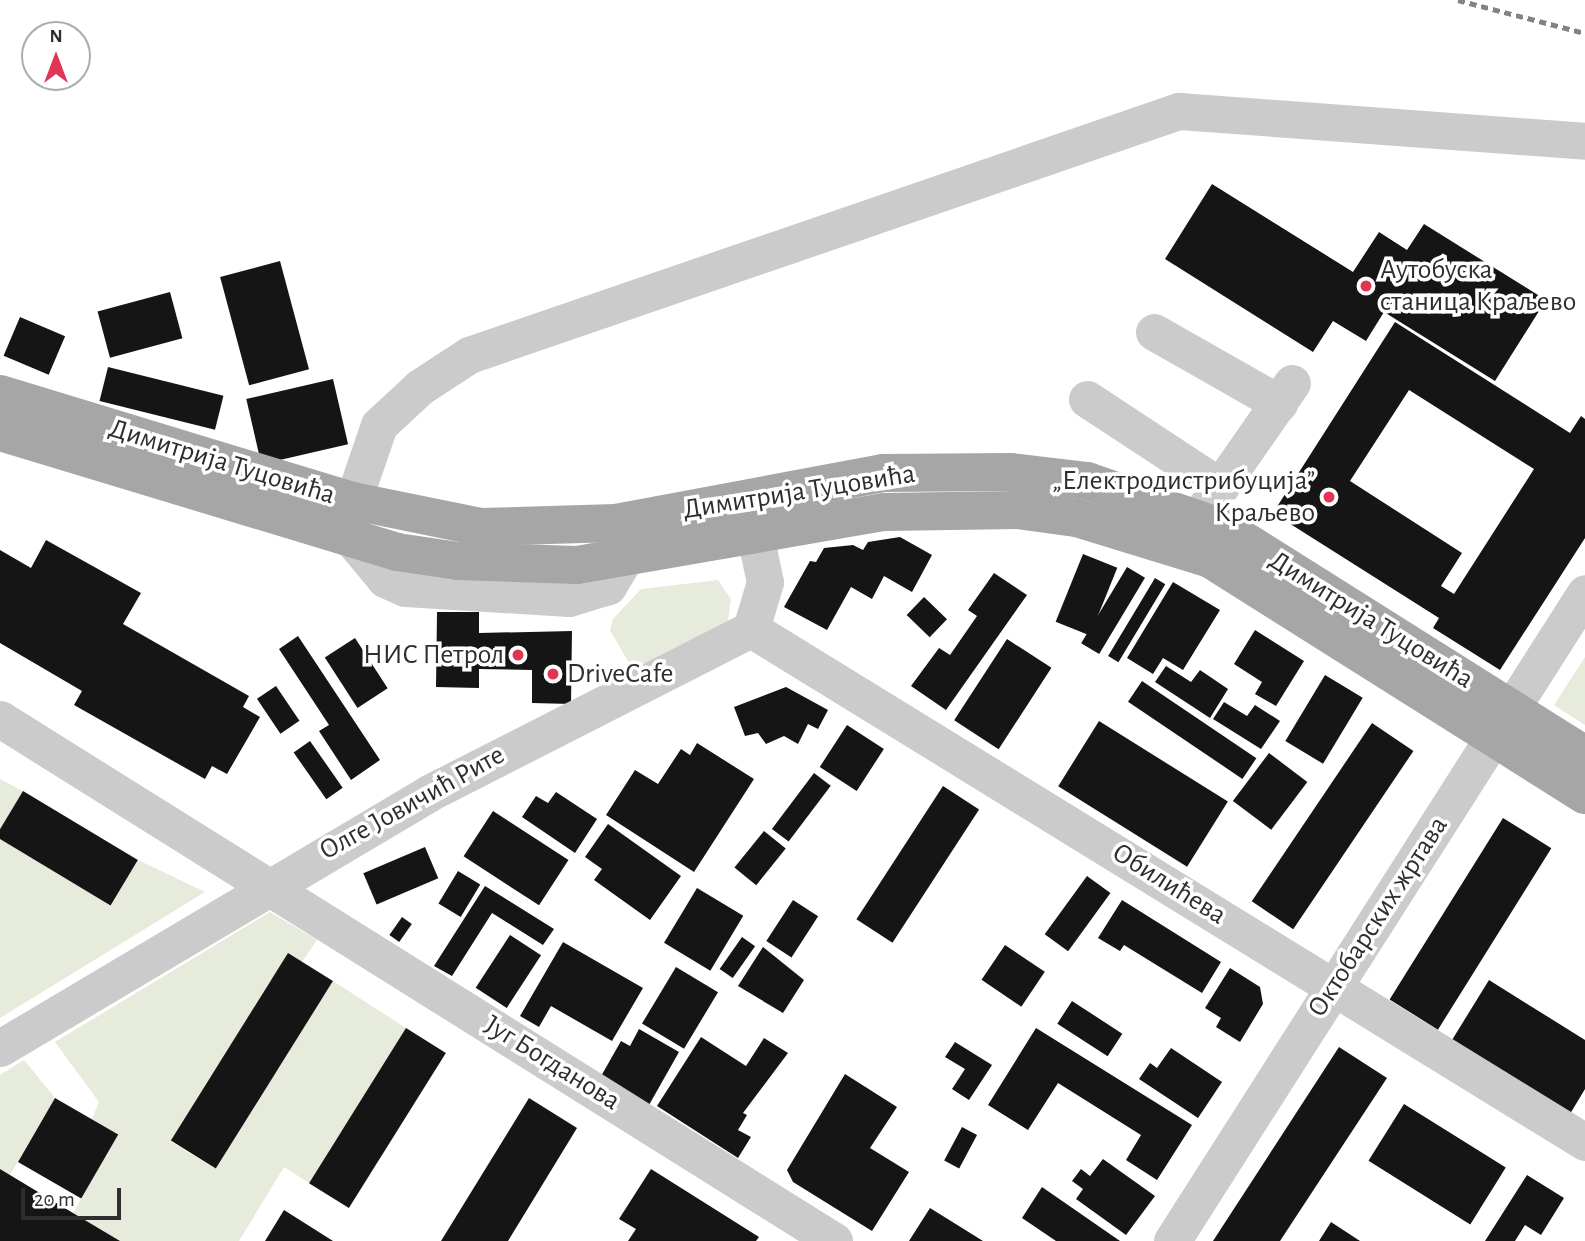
<!DOCTYPE html>
<html>
<head>
<meta charset="utf-8">
<style>
  body { margin:0 }
  #map { position:relative; width:1585px; height:1241px; overflow:hidden; background:#fff; font-family:"Alegreya Sans",sans-serif }
  div>[style] { position:absolute }
  .green>* { inset:0; background:#e6ebdc }
  .building>* { inset:0; background:#151515; transform-origin:0 0 }
  .minor>* { height:37px; margin:-18.5px; padding:0 18.5px; transform-origin:18.5px; border-radius:18.5px; background:#cbcbcb }
  .major>* { height:38px; margin:-19px; padding:0 19px; transform-origin:19px; border-radius:19px; background:#a6a6a6 }
  .rail>* { height:5px; margin-top:-2.5px; transform-origin:0; background:repeating-linear-gradient(90deg,#838383 0 7px,transparent 0 12px) }
  .dots>* { width:19px; height:19px; translate:-50% -50%; box-sizing:border-box; border:4px solid #fff; border-radius:50% }
  span { translate:-50% -50%; white-space:nowrap; text-align:center; line-height:1.15; -webkit-text-stroke:7px #fff; paint-order:stroke }
  .poi-label { font-size:28px; color:#2e2e2e }
  .left { translate:0 -50%; text-align:left }
  .right { translate:-100% -50%; text-align:right }
  .street-label { font-size:28px; color:#2e2e2e }
  .north { position:absolute; left:21px; top:21px; width:70px; height:70px; box-sizing:border-box; background:#fff; border:2px solid #ababab; border-radius:50%; rotate:0deg; font-size:19px; font-weight:700; line-height:28px; text-align:center; color:#2e2e2e }
  .north::after { content:''; display:block; margin:auto; width:24px; height:32px; background:#e03653; clip-path:polygon(50% 0,100% 100%,50% 72%,0 100%) }
  .scale { position:absolute; left:21px; top:1188px; width:100px; height:32px; box-sizing:border-box; border:4px solid #2e2e2e; border-top:0; padding-left:9px; font-size:21px; line-height:24px; white-space:nowrap; color:#2e2e2e; -webkit-text-stroke:5px #fff; paint-order:stroke }
</style>
</head>
<body>
<div id="map">
  <div class="green">
    <div style="clip-path:polygon(718px 580px,731px 599px,728px 621px,634px 672px,610px 630px,613px 619px,641px 589px)"></div>
    <div style="clip-path:polygon(1585px 657px,1585px 725px,1554px 705px)"></div>
    <div style="clip-path:polygon(0 779px,23px 791px,0 830px)"></div>
    <div style="clip-path:polygon(0 839px,111px 905px,138px 860px,205px 892px,0 1018px)"></div>
    <div style="clip-path:polygon(270px 912px,317px 940px,302px 962px,288px 954px,171px 1142px,216px 1169px,333px 981px,406px 1028px,309px 1183px,284px 1167px,239px 1241px,120px 1241px,73px 1213px,118px 1134px,92px 1119px,99px 1102px,55px 1042px)"></div>
    <div style="clip-path:polygon(24px 1060px,55px 1098px,10px 1175px,0 1169px,0 1075px)"></div>
  </div>
  <div class="building">
    <div style="clip-path:polygon(1212px 184px,1353px 272px,1379px 232px,1407px 250px,1424px 224px,1546px 300px,1495px 381px,1384px 312px,1366px 341px,1333px 321px,1313px 352px,1165px 259px)"></div>
    <div style="left:280px;top:261px;width:112px;height:62px;rotate:75deg"></div>
    <div style="left:170px;top:292px;width:48px;height:75px;rotate:75deg"></div>
    <div style="left:20px;top:317px;width:49px;height:42px;rotate:23deg"></div>
    <div style="clip-path:polygon(evenodd,1395px 322px,1570px 433px,1581px 416px,1585px 419px,1585px 538px,1500px 670px,1433px 628px,1439px 618px,1273px 513px,1395px 322px,1409px 390px,1534px 469px,1454px 594px,1441px 586px,1462px 553px,1350px 481px,1409px 390px)"></div>
    <div style="left:108px;top:367px;width:119px;height:35px;rotate:14deg"></div>
    <div style="left:333px;top:379px;width:67px;height:89px;rotate:77deg"></div>
    <div style="clip-path:polygon(900px 537px,932px 555px,912px 592px,884px 576px,872px 599px,851px 587px,827px 630px,784px 607px,810px 561px,816px 562px,824px 548px,853px 545px,863px 550px,868px 542px)"></div>
    <div style="clip-path:polygon(46px 540px,141px 593px,123px 624px,249px 696px,243px 707px,260px 717px,227px 774px,212px 766px,205px 779px,74px 705px,82px 691px,0 643px,0 550px,31px 568px)"></div>
    <div style="left:1083px;top:554px;width:37px;height:73px;rotate:22deg"></div>
    <div style="left:1127px;top:567px;width:21px;height:89px;rotate:31deg"></div>
    <div style="clip-path:polygon(994px 573px,1027px 595px,946px 710px,911px 686px,939px 648px,950px 655px,977px 616px,968px 610px)"></div>
    <div style="left:1155px;top:578px;width:12px;height:91px;rotate:31deg"></div>
    <div style="clip-path:polygon(1173px 582px,1220px 610px,1183px 670px,1163px 658px,1153px 674px,1127px 658px)"></div>
    <div style="left:924px;top:597px;width:32px;height:25px;rotate:44deg"></div>
    <div style="clip-path:polygon(437px 612px,479px 612px,479px 633px,572px 631px,571px 704px,532px 703px,532px 670px,479px 669px,479px 688px,436px 687px)"></div>
    <div style="clip-path:polygon(1255px 630px,1304px 661px,1276px 706px,1255px 694px,1262px 682px,1234px 664px)"></div>
    <div style="clip-path:polygon(298px 636px,380px 760px,351px 780px,319px 731px,329px 725px,279px 649px)"></div>
    <div style="left:355px;top:638px;width:60px;height:36px;rotate:57deg"></div>
    <div style="left:1007px;top:639px;width:53px;height:97px;rotate:33deg"></div>
    <div style="clip-path:polygon(1166px 666px,1191px 682px,1200px 670px,1228px 689px,1210px 718px,1155px 682px)"></div>
    <div style="left:1325px;top:675px;width:44px;height:77px;rotate:31deg"></div>
    <div style="left:1142px;top:681px;width:138px;height:25px;rotate:34deg"></div>
    <div style="left:276px;top:686px;width:42px;height:23px;rotate:56deg"></div>
    <div style="clip-path:polygon(786px 687px,828px 710px,818px 729px,808px 724px,798px 744px,784px 736px,766px 744px,758px 733px,745px 736px,734px 707px)"></div>
    <div style="clip-path:polygon(1224px 702px,1247px 716px,1255px 705px,1280px 721px,1261px 749px,1213px 719px)"></div>
    <div style="left:1099px;top:721px;width:152px;height:77px;rotate:32deg"></div>
    <div style="left:1372px;top:723px;width:50px;height:215px;rotate:34deg"></div>
    <div style="left:847px;top:725px;width:44px;height:50px;rotate:33deg"></div>
    <div style="left:310px;top:741px;width:57px;height:20px;rotate:55deg"></div>
    <div style="clip-path:polygon(697px 743px,754px 779px,694px 872px,606px 815px,635px 770px,658px 784px,681px 749px,690px 755px)"></div>
    <div style="left:1269px;top:753px;width:48px;height:60px;rotate:37deg"></div>
    <div style="left:814px;top:773px;width:21px;height:70px;rotate:37deg"></div>
    <div style="left:943px;top:786px;width:43px;height:159px;rotate:33deg"></div>
    <div style="left:23px;top:791px;width:134px;height:53px;rotate:31deg"></div>
    <div style="clip-path:polygon(556px 792px,597px 819px,575px 853px,522px 817px,536px 796px,548px 803px)"></div>
    <div style="left:493px;top:811px;width:90px;height:54px;rotate:33deg"></div>
    <div style="left:1503px;top:818px;width:57px;height:214px;rotate:32deg"></div>
    <div style="clip-path:polygon(608px 824px,681px 876px,650px 920px,594px 880px,602px 869px,585px 857px)"></div>
    <div style="left:764px;top:831px;width:28px;height:47px;rotate:39deg"></div>
    <div style="left:425px;top:847px;width:34px;height:67px;rotate:67deg"></div>
    <div style="left:458px;top:871px;width:26px;height:38px;rotate:31deg"></div>
    <div style="left:1087px;top:876px;width:29px;height:72px;rotate:36deg"></div>
    <div style="clip-path:polygon(485px 886px,554px 929px,543px 945px,492px 913px,452px 976px,434px 966px)"></div>
    <div style="left:697px;top:888px;width:54px;height:64px;rotate:31deg"></div>
    <div style="left:793px;top:900px;width:30px;height:49px;rotate:33deg"></div>
    <div style="clip-path:polygon(1122px 900px,1221px 962px,1202px 993px,1124px 945px,1120px 951px,1098px 938px)"></div>
    <div style="left:402px;top:917px;width:12px;height:22px;rotate:35deg"></div>
    <div style="left:510px;top:935px;width:37px;height:63px;rotate:33deg"></div>
    <div style="left:742px;top:937px;width:16px;height:39px;rotate:35deg"></div>
    <div style="clip-path:polygon(563px 942px,643px 988px,612px 1041px,551px 1006px,539px 1027px,520px 1016px)"></div>
    <div style="left:1005px;top:945px;width:48px;height:42px;rotate:34deg"></div>
    <div style="clip-path:polygon(763px 947px,804px 980px,783px 1013px,738px 986px)"></div>
    <div style="left:288px;top:953px;width:53px;height:221px;rotate:32deg"></div>
    <div style="left:676px;top:967px;width:49px;height:66px;rotate:31deg"></div>
    <div style="clip-path:polygon(1230px 968px,1260px 987px,1263px 1004px,1240px 1042px,1216px 1027px,1221px 1018px,1205px 1008px)"></div>
    <div style="clip-path:polygon(1489px 980px,1585px 1040px,1585px 1089px,1570px 1114px,1452px 1040px)"></div>
    <div style="left:1072px;top:1001px;width:60px;height:27px;rotate:33deg"></div>
    <div style="left:406px;top:1028px;width:47px;height:183px;rotate:32deg"></div>
    <div style="clip-path:polygon(1036px 1028px,1192px 1125px,1157px 1180px,1126px 1160px,1141px 1135px,1058px 1083px,1028px 1130px,988px 1105px)"></div>
    <div style="clip-path:polygon(639px 1029px,679px 1052px,649px 1105px,600px 1078px,621px 1041px,630px 1046px)"></div>
    <div style="clip-path:polygon(701px 1037px,746px 1066px,764px 1038px,788px 1053px,743px 1113px,747px 1115px,738px 1130px,751px 1137px,738px 1158px,657px 1106px)"></div>
    <div style="clip-path:polygon(955px 1042px,992px 1065px,969px 1100px,952px 1089px,965px 1069px,945px 1057px)"></div>
    <div style="clip-path:polygon(1339px 1047px,1387px 1078px,1280px 1241px,1213px 1241px)"></div>
    <div style="clip-path:polygon(1171px 1048px,1222px 1082px,1198px 1118px,1139px 1079px,1150px 1063px,1157px 1068px)"></div>
    <div style="clip-path:polygon(845px 1074px,897px 1107px,870px 1148px,909px 1172px,872px 1231px,793px 1182px,787px 1170px)"></div>
    <div style="left:55px;top:1098px;width:73px;height:74px;rotate:30deg"></div>
    <div style="clip-path:polygon(529px 1098px,577px 1128px,508px 1241px,441px 1241px)"></div>
    <div style="left:1404px;top:1104px;width:120px;height:67px;rotate:32deg"></div>
    <div style="left:962px;top:1127px;width:17px;height:38px;rotate:28deg"></div>
    <div style="clip-path:polygon(1103px 1159px,1155px 1196px,1126px 1235px,1076px 1199px,1083px 1189px,1072px 1181px,1081px 1169px,1090px 1176px)"></div>
    <div style="clip-path:polygon(0 1169px,73px 1213px,120px 1241px,0 1241px)"></div>
    <div style="clip-path:polygon(651px 1169px,759px 1237px,756px 1241px,628px 1241px,636px 1229px,619px 1219px)"></div>
    <div style="clip-path:polygon(1527px 1175px,1564px 1198px,1541px 1235px,1525px 1225px,1515px 1241px,1485px 1241px)"></div>
    <div style="clip-path:polygon(1042px 1187px,1120px 1241px,1056px 1241px,1022px 1218px)"></div>
    <div style="clip-path:polygon(930px 1208px,983px 1241px,909px 1241px)"></div>
    <div style="clip-path:polygon(284px 1210px,333px 1241px,265px 1241px)"></div>
    <div style="clip-path:polygon(1331px 1222px,1360px 1241px,1319px 1241px)"></div>
  </div>
  <div class="minor">
    <div style="left:1154px;top:332px;width:144px;rotate:29.6deg"></div>
    <div style="left:1087px;top:399px;width:160px;rotate:33.3deg"></div>
    <div style="left:1180px;top:544px;width:196px;rotate:-55.2deg"></div>
    <div style="left:625px;top:558px;width:33px;rotate:121deg"></div>
    <div style="left:608px;top:586px;width:41px;rotate:162.9deg"></div>
    <div style="left:569px;top:598px;width:164px;rotate:-176.5deg"></div>
    <div style="left:405px;top:588px;width:22px;rotate:-156deg"></div>
    <div style="left:385px;top:579px;width:55px;rotate:-129.8deg"></div>
    <div style="left:350px;top:537px;width:36px;rotate:-85deg"></div>
    <div style="left:353px;top:501px;width:80px;rotate:-71.1deg"></div>
    <div style="left:379px;top:425px;width:56px;rotate:-42.8deg"></div>
    <div style="left:420px;top:387px;width:59px;rotate:-33.1deg"></div>
    <div style="left:469px;top:355px;width:751px;rotate:-18.97deg"></div>
    <div style="left:1179px;top:111px;width:407px;rotate:4.2deg"></div>
    <div style="left:751px;top:629px;width:979px;rotate:31.6deg"></div>
    <div style="left:0;top:719px;width:984px;rotate:32.04deg"></div>
    <div style="left:0;top:1048px;width:499px;rotate:-30.7deg"></div>
    <div style="left:429px;top:793px;width:361px;rotate:-27deg"></div>
    <div style="left:751px;top:629px;width:49px;rotate:-73.4deg"></div>
    <div style="left:765px;top:582px;width:48px;rotate:-102deg"></div>
    <div style="left:1172px;top:1241px;width:768px;rotate:-57.49deg"></div>
  </div>
  <div class="major">
    <div style="left:0;top:394px;width:369px;rotate:16.9deg"></div>
    <div style="left:353px;top:501px;width:131px;rotate:11.5deg"></div>
    <div style="left:481px;top:527px;width:135px;rotate:-1.7deg"></div>
    <div style="left:616px;top:523px;width:272px;rotate:-10.6deg"></div>
    <div style="left:883px;top:473px;width:128px;rotate:-0.4deg"></div>
    <div style="left:1011px;top:472px;width:77px;rotate:6.8deg"></div>
    <div style="left:1087px;top:481px;width:147px;rotate:19.1deg"></div>
    <div style="left:1226px;top:529px;width:424px;rotate:32.2deg"></div>
    <div style="left:0;top:432px;width:415px;rotate:16.8deg"></div>
    <div style="left:397px;top:552px;width:62px;rotate:8.4deg"></div>
    <div style="left:458px;top:561px;width:119px;rotate:1.9deg"></div>
    <div style="left:577px;top:565px;width:312px;rotate:-9.8deg"></div>
    <div style="left:884px;top:512px;width:133px;rotate:-0.9deg"></div>
    <div style="left:1017px;top:510px;width:61px;rotate:7.6deg"></div>
    <div style="left:1077px;top:518px;width:139px;rotate:17.1deg"></div>
    <div style="left:1210px;top:559px;width:443px;rotate:32.2deg"></div>
  </div>
  <div class="rail">
    <div style="left:1458px;top:0;width:131px;rotate:14.6deg"></div>
  </div>
  <div class="dots">
    <div style="left:1366px;top:286px;background:#e03653"></div>
    <div style="left:1329px;top:497px;background:#e03653"></div>
    <div style="left:518px;top:655px;background:#e03653"></div>
    <div style="left:553px;top:674px;background:#e03653"></div>
  </div>
  <div class="poi-label">
    <span class="left" style="left:1380px;top:286px">Аутобуска<br>станица Краљево</span>
    <span class="right" style="left:1315px;top:497px">„Електродистрибуција”<br>Краљево</span>
    <span class="right" style="left:504px;top:655px">НИС Петрол</span>
    <span class="left" style="left:567px;top:674px">DriveCafe</span>
  </div>
  <div class="street-label">
    <span style="left:222px;top:462px;rotate:17deg">Димитрија Туцовића</span>
    <span style="left:799px;top:492px;rotate:-9deg">Димитрија Туцовића</span>
    <span style="left:1371px;top:620px;rotate:32deg">Димитрија Туцовића</span>
    <span style="left:412px;top:803px;rotate:-29deg">Олге Јовичић Рите</span>
    <span style="left:1169px;top:884px;rotate:32deg">Обилићева</span>
    <span style="left:1378px;top:917px;rotate:-57deg">Октобарских жртава</span>
    <span style="left:552px;top:1063px;rotate:32deg">Југ Богданова</span>
  </div>
  <div class="north">N</div>
  <div class="scale">20 m</div>
</div>
</body>
</html>
